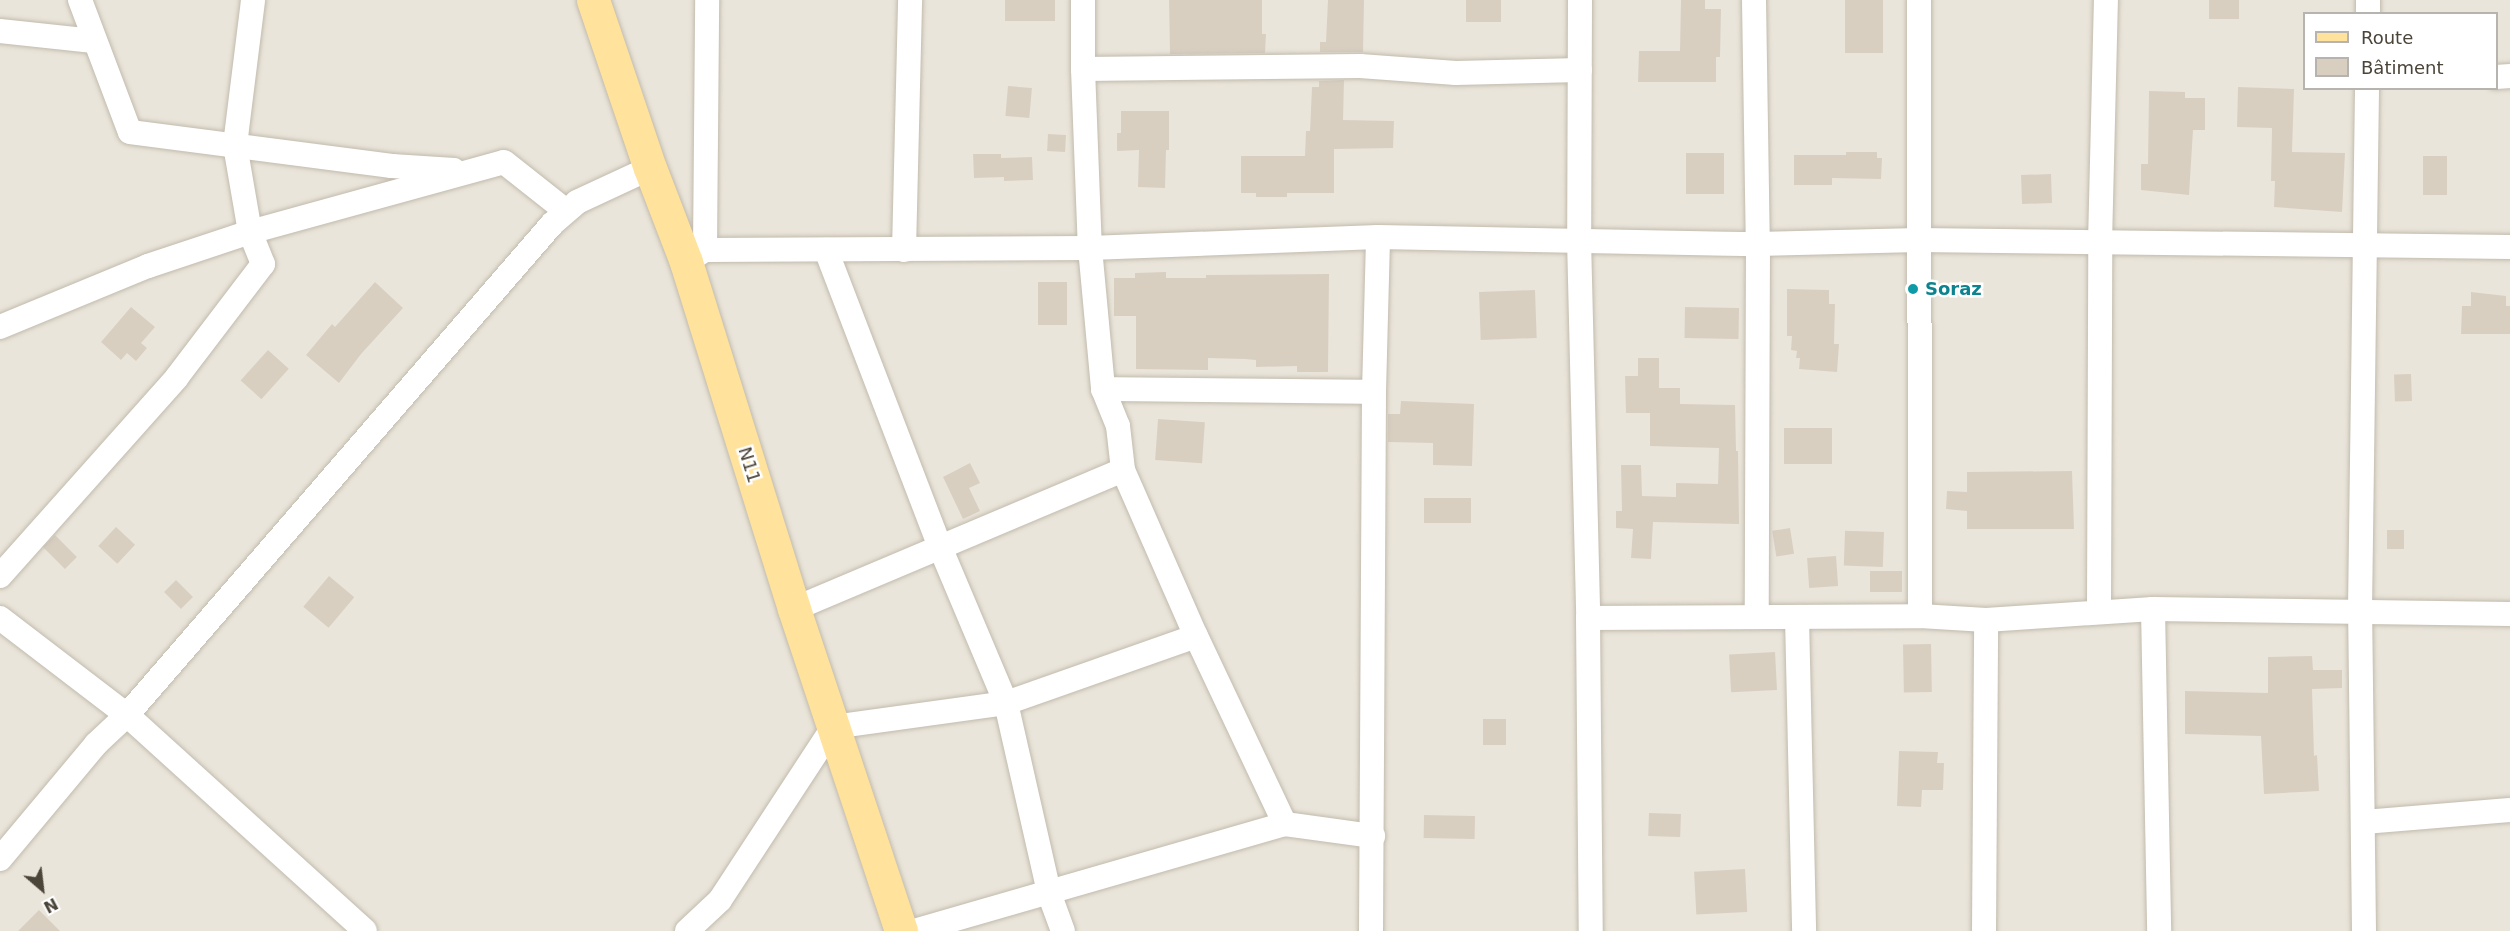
<!DOCTYPE html>
<html>
<head>
<meta charset="utf-8">
<style>
  body { margin:0 }
  #map { position:relative; width:2510px; height:931px; overflow:hidden; background:#f6f3ec; font-family:"DejaVu Sans",sans-serif }
  div>[style] { position:absolute }
  .residential>* { inset:0; background:#eae5da }
  .building>* { inset:0; background:#d8cfc1; transform-origin:0 0 }
  .roads { filter:drop-shadow(0 0 2px #c2bbae) drop-shadow(0 0 2px #c2bbae) }
  .street>* { height:24px; margin:-12px; padding:0 12px; transform-origin:12px; border-radius:12px; background:#fff }
  .primary>* { height:33px; margin:-16.5px; padding:0 16.5px; transform-origin:16.5px; border-radius:16.5px; background:#ffe39c }
  .dots>* { width:16px; height:16px; translate:-50% -50%; box-sizing:border-box; border:3px solid #fff; border-radius:50% }
  span { translate:-50% -50%; white-space:nowrap; text-align:center; line-height:1.15; -webkit-text-stroke:5px #fff; paint-order:stroke }
  .culture-label { font-size:18px; color:#0d838f; font-weight:700 }
  .left { translate:0 -50%; text-align:left }
  .street-label { font-size:18px; color:#4b4439 }
  .legend { position:absolute; left:2303px; top:12px; width:195px; height:78px; box-sizing:border-box; background:#fff; border:2px solid #b7b4b0; margin:0; padding:8px 10px; list-style:none; font-size:18px; color:#4b4439 }
  .legend li { display:flex; align-items:center; gap:12px; height:30px }
  .legend b { width:30px; border:2px solid #b7b4b0 }
  .north { position:absolute; left:12px; top:859px; width:60px; height:60px; -webkit-text-stroke:4px #fff; paint-order:stroke; rotate:152deg; font-size:16px; font-weight:700; line-height:24px; text-align:center; color:#4b4439 }
  .north::after { content:''; display:block; margin:auto; width:21px; height:27px; background:#4b4439; clip-path:polygon(50% 0,100% 100%,50% 72%,0 100%) }
</style>
</head>
<body>
<div id="map">
  <div class="residential">
    <div style="clip-path:polygon(evenodd,0 0,2510px 0,2510px 931px,0 931px,0 0,2304px 14px,2496px 14px,2496px 88px,2304px 88px,2304px 14px)"></div>
  </div>
  <div class="building">
    <div style="left:1005px;top:0;width:50px;height:21px"></div>
    <div style="clip-path:polygon(1169px 0,1262px 0,1262px 34px,1266px 34px,1265px 53px,1170px 54px)"></div>
    <div style="clip-path:polygon(1328px 0,1364px 0,1363px 52px,1320px 52px,1320px 42px,1326px 42px)"></div>
    <div style="left:1466px;top:0;width:35px;height:22px"></div>
    <div style="clip-path:polygon(1681px 0,1705px 0,1705px 9px,1721px 9px,1720px 57px,1716px 57px,1716px 82px,1638px 82px,1639px 51px,1680px 51px)"></div>
    <div style="left:1845px;top:0;width:38px;height:53px"></div>
    <div style="left:2209px;top:0;width:30px;height:19px"></div>
    <div style="clip-path:polygon(1344px 80px,1343px 120px,1394px 121px,1393px 148px,1334px 149px,1334px 193px,1287px 193px,1287px 197px,1256px 197px,1256px 193px,1241px 193px,1241px 156px,1305px 156px,1306px 131px,1310px 131px,1312px 87px,1319px 87px,1319px 81px)"></div>
    <div style="left:1008px;top:86px;width:24px;height:30px;rotate:5deg"></div>
    <div style="clip-path:polygon(2238px 87px,2294px 89px,2292px 152px,2345px 153px,2342px 212px,2274px 207px,2275px 181px,2271px 181px,2272px 128px,2237px 127px)"></div>
    <div style="clip-path:polygon(2149px 91px,2185px 92px,2185px 98px,2205px 98px,2205px 130px,2193px 130px,2189px 195px,2141px 190px,2141px 164px,2148px 164px)"></div>
    <div style="clip-path:polygon(1121px 111px,1169px 111px,1169px 150px,1166px 150px,1165px 188px,1138px 187px,1139px 150px,1117px 151px,1117px 133px,1121px 133px)"></div>
    <div style="left:1048px;top:134px;width:18px;height:17px;rotate:3deg"></div>
    <div style="clip-path:polygon(1846px 152px,1877px 152px,1877px 158px,1882px 158px,1881px 179px,1832px 178px,1832px 185px,1794px 185px,1794px 155px,1846px 155px)"></div>
    <div style="left:1686px;top:153px;width:38px;height:41px"></div>
    <div style="clip-path:polygon(973px 154px,1001px 154px,1001px 158px,1032px 157px,1033px 180px,1004px 181px,1004px 177px,974px 178px)"></div>
    <div style="left:2447px;top:156px;width:39px;height:24px;rotate:90deg"></div>
    <div style="left:2051px;top:174px;width:29px;height:30px;rotate:88deg"></div>
    <div style="clip-path:polygon(1166px 272px,1166px 278px,1206px 278px,1206px 275px,1329px 274px,1328px 372px,1297px 372px,1297px 366px,1256px 367px,1256px 360px,1245px 359px,1208px 358px,1208px 370px,1136px 369px,1136px 316px,1114px 316px,1114px 278px,1135px 278px,1135px 273px)"></div>
    <div style="clip-path:polygon(375px 282px,403px 308px,361px 354px,339px 383px,306px 355px,332px 324px,335px 327px)"></div>
    <div style="left:1038px;top:282px;width:29px;height:43px"></div>
    <div style="clip-path:polygon(1787px 289px,1829px 290px,1829px 304px,1835px 304px,1834px 344px,1839px 344px,1837px 372px,1799px 369px,1800px 358px,1796px 358px,1797px 351px,1791px 350px,1792px 336px,1787px 336px)"></div>
    <div style="left:1535px;top:290px;width:48px;height:56px;rotate:88deg"></div>
    <div style="clip-path:polygon(2471px 292px,2506px 296px,2506px 306px,2510px 306px,2510px 334px,2461px 334px,2462px 306px,2471px 306px)"></div>
    <div style="clip-path:polygon(131px 307px,155px 327px,141px 343px,147px 348px,136px 361px,127px 353px,121px 360px,101px 342px)"></div>
    <div style="left:1685px;top:307px;width:54px;height:31px;rotate:1deg"></div>
    <div style="left:268px;top:350px;width:28px;height:41px;rotate:42deg"></div>
    <div style="clip-path:polygon(1638px 358px,1659px 358px,1659px 388px,1680px 388px,1680px 404px,1735px 405px,1736px 451px,1738px 451px,1739px 524px,1653px 522px,1651px 559px,1631px 558px,1633px 529px,1616px 528px,1616px 511px,1622px 511px,1621px 465px,1641px 465px,1642px 496px,1676px 497px,1676px 483px,1718px 484px,1719px 448px,1650px 446px,1650px 413px,1626px 413px,1625px 376px,1638px 376px)"></div>
    <div style="left:2411px;top:374px;width:27px;height:17px;rotate:88deg"></div>
    <div style="clip-path:polygon(1401px 401px,1474px 404px,1472px 466px,1433px 465px,1433px 443px,1388px 442px,1388px 414px,1400px 414px)"></div>
    <div style="left:1158px;top:419px;width:47px;height:41px;rotate:4deg"></div>
    <div style="left:1784px;top:428px;width:48px;height:36px"></div>
    <div style="clip-path:polygon(970px 463px,980px 483px,969px 488px,980px 511px,963px 519px,943px 477px)"></div>
    <div style="clip-path:polygon(2072px 471px,2074px 529px,1967px 529px,1967px 511px,1946px 509px,1947px 491px,1967px 492px,1967px 472px)"></div>
    <div style="left:1471px;top:498px;width:25px;height:47px;rotate:90deg"></div>
    <div style="left:116px;top:527px;width:26px;height:26px;rotate:43deg"></div>
    <div style="left:1790px;top:528px;width:26px;height:18px;rotate:81deg"></div>
    <div style="left:2387px;top:530px;width:17px;height:19px"></div>
    <div style="left:1884px;top:532px;width:35px;height:39px;rotate:92deg"></div>
    <div style="left:55px;top:535px;width:31px;height:17px;rotate:45deg"></div>
    <div style="left:1836px;top:556px;width:30px;height:29px;rotate:86deg"></div>
    <div style="left:1870px;top:571px;width:32px;height:21px"></div>
    <div style="left:329px;top:576px;width:33px;height:40px;rotate:40deg"></div>
    <div style="left:176px;top:580px;width:24px;height:17px;rotate:45deg"></div>
    <div style="left:1931px;top:644px;width:48px;height:28px;rotate:89deg"></div>
    <div style="left:1775px;top:652px;width:38px;height:46px;rotate:87deg"></div>
    <div style="clip-path:polygon(2312px 656px,2313px 670px,2342px 670px,2342px 688px,2312px 689px,2314px 756px,2317px 755px,2319px 791px,2264px 794px,2261px 736px,2185px 734px,2185px 691px,2268px 693px,2268px 657px)"></div>
    <div style="left:1483px;top:719px;width:23px;height:26px"></div>
    <div style="clip-path:polygon(1899px 751px,1938px 752px,1937px 763px,1944px 763px,1943px 790px,1922px 790px,1921px 807px,1897px 806px)"></div>
    <div style="left:1649px;top:813px;width:32px;height:23px;rotate:2deg"></div>
    <div style="left:1424px;top:815px;width:51px;height:23px;rotate:1deg"></div>
    <div style="left:1745px;top:869px;width:43px;height:51px;rotate:87deg"></div>
    <div style="clip-path:polygon(39px 910px,60px 931px,18px 931px)"></div>
  </div>
  <div class="roads">
    <div class="street">
      <div style="left:80px;top:0;width:141px;rotate:69.3deg"></div>
      <div style="left:130px;top:132px;width:264px;rotate:7.4deg"></div>
      <div style="left:392px;top:166px;width:62px;rotate:3.7deg"></div>
      <div style="left:1083px;top:0;width:69px;rotate:90deg"></div>
      <div style="left:1083px;top:69px;width:179px;rotate:87.8deg"></div>
      <div style="left:1090px;top:248px;width:142px;rotate:84.7deg"></div>
      <div style="left:1103px;top:389px;width:40px;rotate:68deg"></div>
      <div style="left:1118px;top:426px;width:44px;rotate:83.5deg"></div>
      <div style="left:1123px;top:470px;width:181px;rotate:66.3deg"></div>
      <div style="left:1196px;top:636px;width:208px;rotate:64.7deg"></div>
      <div style="left:1580px;top:0;width:239px;rotate:90.2deg"></div>
      <div style="left:1579px;top:239px;width:379px;rotate:88.6deg"></div>
      <div style="left:1588px;top:618px;width:313px;rotate:89.5deg"></div>
      <div style="left:1754px;top:0;width:244px;rotate:89.1deg"></div>
      <div style="left:1758px;top:244px;width:373px;rotate:90.2deg"></div>
      <div style="left:1919px;top:0;width:616px;rotate:89.91deg"></div>
      <div style="left:2368px;top:14px;width:14px;rotate:-90deg"></div>
      <div style="left:0;top:31px;width:94px;rotate:6.1deg"></div>
      <div style="left:1083px;top:69px;width:277px;rotate:-0.6deg"></div>
      <div style="left:1360px;top:66px;width:96px;rotate:4.2deg"></div>
      <div style="left:1456px;top:73px;width:124px;rotate:-1.4deg"></div>
      <div style="left:2496px;top:77px;width:14px;rotate:-4deg"></div>
      <div style="left:705px;top:250px;width:385px;rotate:-0.3deg"></div>
      <div style="left:1090px;top:248px;width:288px;rotate:-2.2deg"></div>
      <div style="left:1378px;top:237px;width:380px;rotate:1.1deg"></div>
      <div style="left:1758px;top:244px;width:160px;rotate:-1.4deg"></div>
      <div style="left:1918px;top:240px;width:592px;rotate:0.68deg"></div>
      <div style="left:826px;top:250px;width:318px;rotate:69deg"></div>
      <div style="left:940px;top:547px;width:169px;rotate:67.1deg"></div>
      <div style="left:1006px;top:703px;width:195px;rotate:77.2deg"></div>
      <div style="left:1049px;top:893px;width:40px;rotate:69.8deg"></div>
      <div style="left:904px;top:250px;width:250px;rotate:-88.6deg"></div>
      <div style="left:691px;top:259px;width:17px;rotate:-33deg"></div>
      <div style="left:705px;top:250px;width:250px;rotate:-89.5deg"></div>
      <div style="left:0;top:327px;width:160px;rotate:-22.4deg"></div>
      <div style="left:148px;top:266px;width:108px;rotate:-18.4deg"></div>
      <div style="left:250px;top:232px;width:263px;rotate:-15.4deg"></div>
      <div style="left:504px;top:162px;width:79px;rotate:38.3deg"></div>
      <div style="left:1103px;top:389px;width:271px;rotate:0.6deg"></div>
      <div style="left:0;top:576px;width:266px;rotate:-48.3deg"></div>
      <div style="left:177px;top:377px;width:142px;rotate:-52.7deg"></div>
      <div style="left:263px;top:264px;width:35px;rotate:-112deg"></div>
      <div style="left:250px;top:232px;width:88px;rotate:-99.8deg"></div>
      <div style="left:235px;top:145px;width:146px;rotate:-82.9deg"></div>
      <div style="left:794px;top:609px;width:357px;rotate:-22.9deg"></div>
      <div style="left:2153px;top:609px;width:322px;rotate:88.9deg"></div>
      <div style="left:2099px;top:611px;width:368px;rotate:-89.8deg"></div>
      <div style="left:2100px;top:243px;width:243px;rotate:-88.6deg"></div>
      <div style="left:1797px;top:617px;width:314px;rotate:88.7deg"></div>
      <div style="left:0;top:618px;width:160px;rotate:37.4deg"></div>
      <div style="left:127px;top:715px;width:321px;rotate:42.2deg"></div>
      <div style="left:1588px;top:618px;width:332px;rotate:-0.3deg"></div>
      <div style="left:1920px;top:616px;width:66px;rotate:3.5deg"></div>
      <div style="left:1986px;top:620px;width:167px;rotate:-3.8deg"></div>
      <div style="left:2153px;top:609px;width:357px;rotate:0.8deg"></div>
      <div style="left:2364px;top:822px;width:146px;rotate:-4.7deg"></div>
      <div style="left:0;top:859px;width:150px;rotate:-50.1deg"></div>
      <div style="left:96px;top:744px;width:42px;rotate:-43.1deg"></div>
      <div style="left:127px;top:715px;width:649px;rotate:-49.12deg"></div>
      <div style="left:552px;top:224px;width:33px;rotate:-41deg"></div>
      <div style="left:577px;top:202px;width:81px;rotate:-25deg"></div>
      <div style="left:687px;top:931px;width:45px;rotate:-43.2deg"></div>
      <div style="left:720px;top:900px;width:207px;rotate:-56.8deg"></div>
      <div style="left:833px;top:727px;width:175px;rotate:-7.9deg"></div>
      <div style="left:1006px;top:703px;width:201px;rotate:-19.4deg"></div>
      <div style="left:914px;top:931px;width:386px;rotate:-16.1deg"></div>
      <div style="left:1285px;top:824px;width:89px;rotate:7.8deg"></div>
      <div style="left:1371px;top:931px;width:539px;rotate:-89.68deg"></div>
      <div style="left:1374px;top:392px;width:155px;rotate:-88.5deg"></div>
      <div style="left:1984px;top:931px;width:311px;rotate:-89.6deg"></div>
      <div style="left:2364px;top:931px;width:321px;rotate:-90.7deg"></div>
      <div style="left:2360px;top:610px;width:522px;rotate:-89.23deg"></div>
    </div>
    <div class="primary">
      <div style="left:593px;top:0;width:177px;rotate:71.3deg"></div>
      <div style="left:650px;top:168px;width:101px;rotate:69deg"></div>
      <div style="left:686px;top:262px;width:363px;rotate:72.7deg"></div>
      <div style="left:794px;top:609px;width:339px;rotate:71.6deg"></div>
    </div>
  </div>
  <div class="dots">
    <div style="left:1913px;top:289px;background:#0f9aa8"></div>
  </div>
  <div class="culture-label">
    <span class="left" style="left:1925px;top:289px">Soraz</span>
  </div>
  <div class="street-label">
    <span style="left:749px;top:465px;rotate:73deg">N11</span>
  </div>
  <ul class="legend">
  <li><b style="height:8px;background:#ffe39c"></b>Route</li>
  <li><b style="height:16px;background:#d8cfc1"></b>Bâtiment</li>
  </ul>
  <div class="north">N</div>
</div>
</body>
</html>
